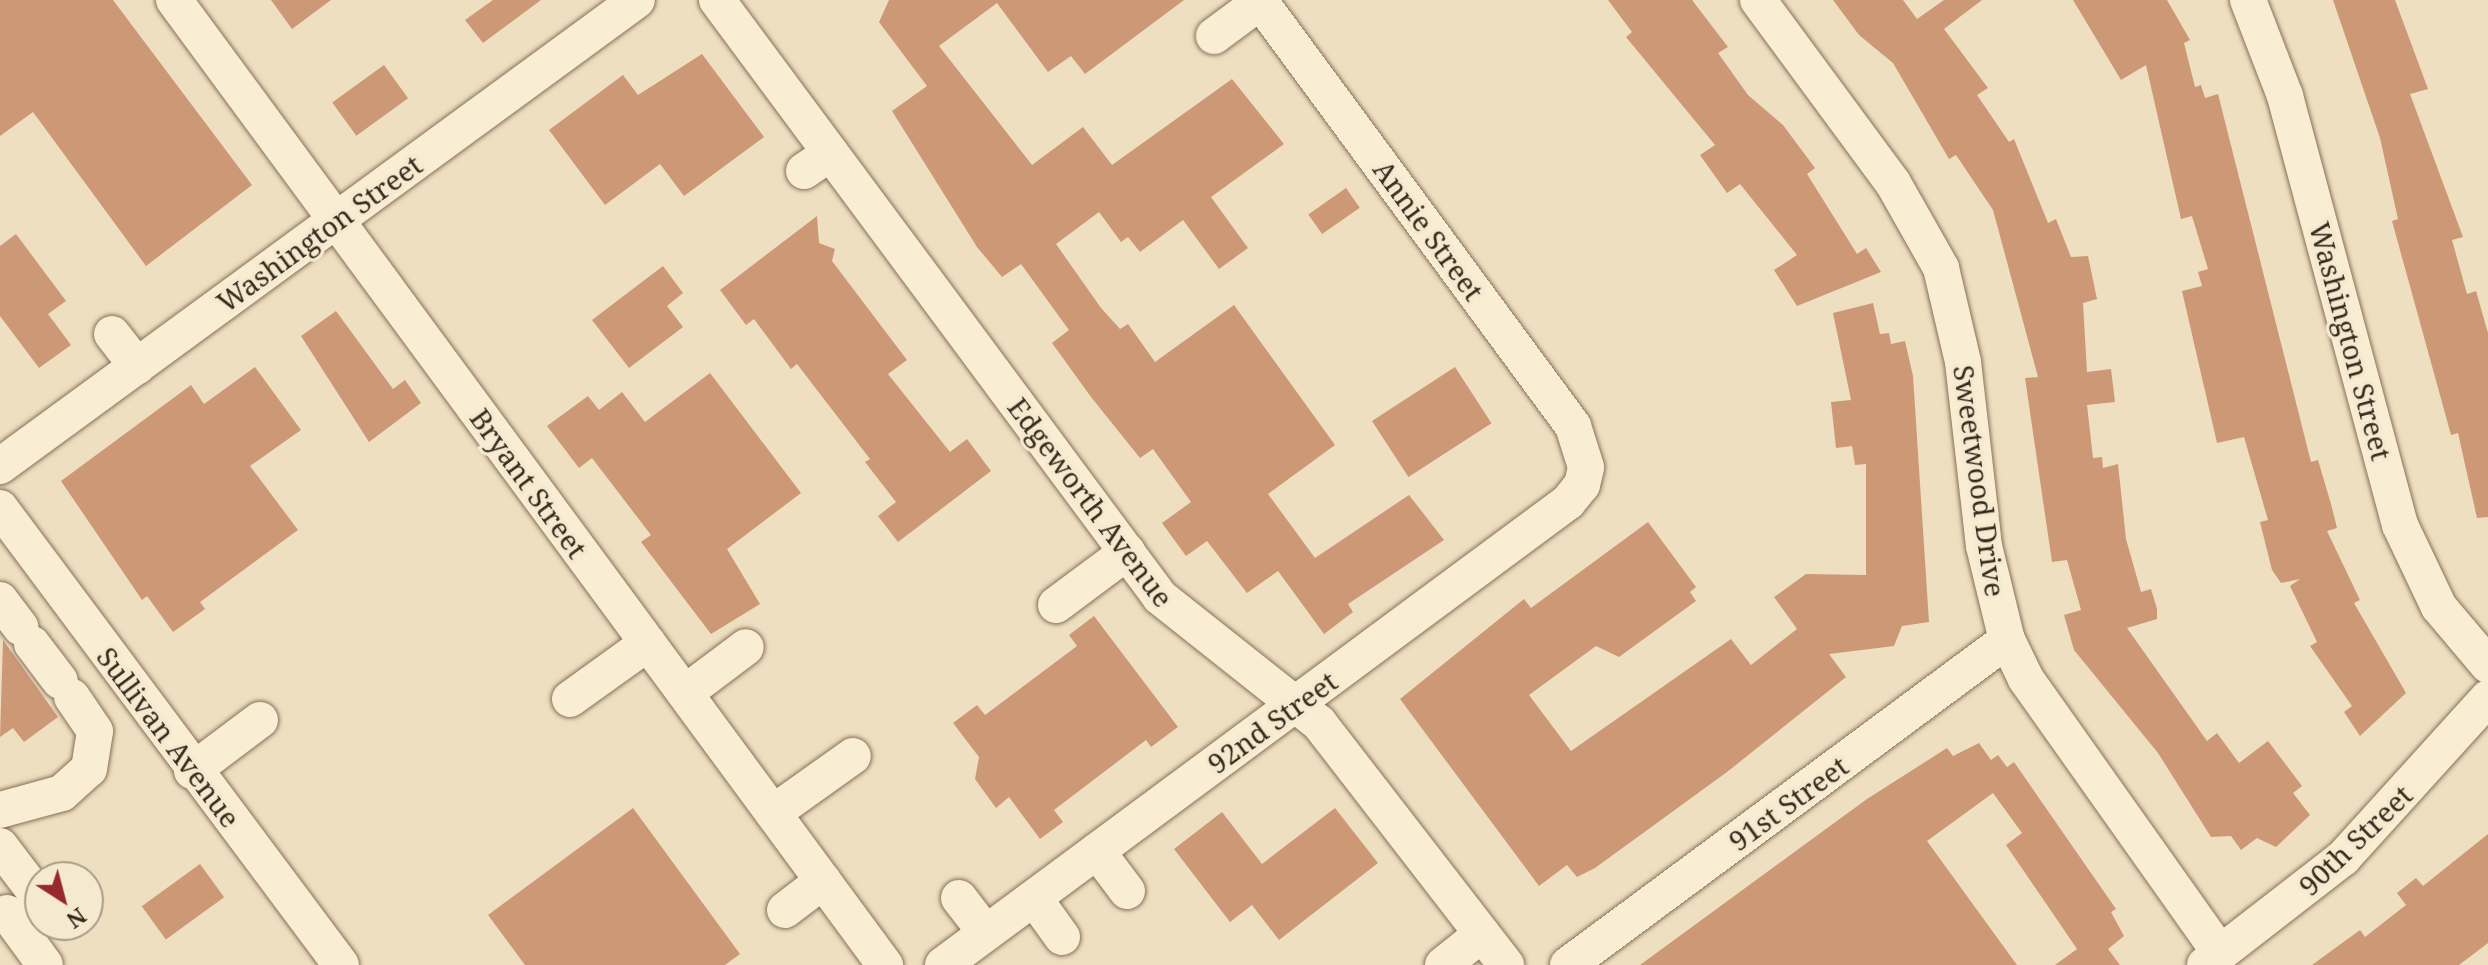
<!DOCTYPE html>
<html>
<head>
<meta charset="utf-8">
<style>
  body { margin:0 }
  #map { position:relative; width:2488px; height:965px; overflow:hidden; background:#eedfc1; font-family:"Noto Serif",serif }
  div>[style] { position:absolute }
  .building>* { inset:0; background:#cd9876; transform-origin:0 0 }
  .roads { filter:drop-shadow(0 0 2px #887058) drop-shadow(0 0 2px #887058) }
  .minor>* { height:36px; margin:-18px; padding:0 18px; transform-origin:18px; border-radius:18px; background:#f9edd4 }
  span { translate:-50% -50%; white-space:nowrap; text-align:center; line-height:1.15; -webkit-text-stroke:7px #f5ead0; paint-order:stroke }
  .street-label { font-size:28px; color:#37291d }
  .north { position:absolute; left:24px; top:861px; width:80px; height:80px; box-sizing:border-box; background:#f5ead0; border:2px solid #a99d88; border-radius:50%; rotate:144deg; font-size:22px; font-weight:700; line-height:32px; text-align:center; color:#37291d }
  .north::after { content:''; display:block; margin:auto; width:28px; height:36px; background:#97282c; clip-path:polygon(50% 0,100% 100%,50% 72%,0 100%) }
</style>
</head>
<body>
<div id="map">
  <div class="building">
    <div style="clip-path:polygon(0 0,113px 0,252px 185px,146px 266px,33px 112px,0 136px)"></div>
    <div style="clip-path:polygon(271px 0,331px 0,292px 29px)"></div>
    <div style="clip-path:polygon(493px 0,541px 0,483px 43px,465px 20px)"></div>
    <div style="clip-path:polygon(889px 0,1184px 0,1085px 74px,1071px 56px,1048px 72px,997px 3px,939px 46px,1032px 165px,1083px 127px,1112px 165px,1232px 79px,1284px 144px,1211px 197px,1248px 248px,1219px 269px,1183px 220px,1140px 252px,1128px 237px,1121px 242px,1099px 212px,1056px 244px,1101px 308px,1120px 329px,1128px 324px,1155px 362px,1234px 305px,1335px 445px,1268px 494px,1315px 558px,1409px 495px,1444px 540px,1348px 604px,1353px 612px,1324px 634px,1278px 571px,1247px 593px,1207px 541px,1186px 556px,1162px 523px,1191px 502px,1153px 449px,1140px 458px,1091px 397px,1052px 343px,1069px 330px,1021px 264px,1002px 277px,977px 247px,892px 111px,927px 86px,879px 22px)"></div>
    <div style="clip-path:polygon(1608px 0,1692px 0,1728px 47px,1718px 53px,1748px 95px,1783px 125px,1815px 168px,1807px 174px,1857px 254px,1866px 248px,1881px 272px,1797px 306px,1774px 270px,1797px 255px,1740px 184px,1727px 193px,1700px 155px,1715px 145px,1626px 37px,1632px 32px)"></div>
    <div style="clip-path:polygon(1833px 0,1903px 0,1917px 19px,1944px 0,1982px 0,1944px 29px,1988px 88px,1977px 95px,2009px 142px,2014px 139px,2048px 223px,2056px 219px,2071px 257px,2088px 256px,2097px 299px,2083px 303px,2087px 372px,2111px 369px,2115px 402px,2087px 405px,2093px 458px,2102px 457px,2103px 468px,2118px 464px,2126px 539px,2141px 592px,2151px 589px,2157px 609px,2157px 619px,2127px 628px,2207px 741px,2217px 733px,2239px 763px,2268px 741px,2302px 786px,2293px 793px,2310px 815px,2276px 847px,2257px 838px,2241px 850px,2231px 836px,2211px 837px,2158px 753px,2074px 650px,2064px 615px,2081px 610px,2067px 560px,2052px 562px,2025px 378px,2038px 377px,1993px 210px,1956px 155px,1949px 159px,1893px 63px,1859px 35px)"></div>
    <div style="clip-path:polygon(2073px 0,2167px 0,2190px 40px,2184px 43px,2195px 87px,2201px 85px,2205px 98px,2218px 94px,2311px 462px,2318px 460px,2331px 504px,2337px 528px,2327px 531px,2360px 600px,2354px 603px,2406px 693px,2360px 736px,2344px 712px,2352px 706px,2310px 646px,2317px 642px,2290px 586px,2300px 579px,2281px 583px,2272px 570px,2260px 522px,2268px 520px,2244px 437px,2217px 443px,2182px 291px,2202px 286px,2198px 272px,2208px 269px,2192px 216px,2181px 219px,2146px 65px,2121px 80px)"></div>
    <div style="clip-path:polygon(2333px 0,2395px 0,2428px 89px,2410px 94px,2463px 237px,2452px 240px,2467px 294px,2476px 291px,2488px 333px,2488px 517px,2477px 518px,2458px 433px,2451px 435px,2392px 221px,2398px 219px,2380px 138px)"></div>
    <div style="clip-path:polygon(702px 54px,764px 137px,684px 196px,660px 164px,605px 205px,549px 130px,623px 75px,638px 95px)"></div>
    <div style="left:384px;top:65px;width:41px;height:64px;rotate:54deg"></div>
    <div style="left:1346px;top:188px;width:24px;height:46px;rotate:55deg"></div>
    <div style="clip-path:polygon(817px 216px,819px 243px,835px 249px,832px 261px,907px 360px,888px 374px,950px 452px,967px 439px,991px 471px,898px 542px,878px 516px,896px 502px,865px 462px,870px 459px,797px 364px,791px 369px,754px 319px,746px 325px,720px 290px)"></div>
    <div style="clip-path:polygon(16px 234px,66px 301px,48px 314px,71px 345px,39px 368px,0 316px,0 246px)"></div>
    <div style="clip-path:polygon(663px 266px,683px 293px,667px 306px,683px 327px,629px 368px,592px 320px)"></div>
    <div style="clip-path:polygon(1873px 303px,1880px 334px,1889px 333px,1891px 344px,1905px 341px,1913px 376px,1929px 622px,1902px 626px,1894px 646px,1829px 654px,1846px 677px,1727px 772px,1595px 868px,1577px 877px,1567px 865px,1539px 886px,1400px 699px,1524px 599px,1531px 608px,1648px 522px,1696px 587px,1690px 592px,1696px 601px,1619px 657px,1596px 646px,1529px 695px,1571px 751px,1731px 639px,1751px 665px,1797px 629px,1774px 597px,1806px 574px,1866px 575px,1866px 464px,1855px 465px,1852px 446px,1836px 448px,1831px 402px,1851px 400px,1833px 313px)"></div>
    <div style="clip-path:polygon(336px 311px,393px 389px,405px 380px,421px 403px,369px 442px,301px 336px)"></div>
    <div style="clip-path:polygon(255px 367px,301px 430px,250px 466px,298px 530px,200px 602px,205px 609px,173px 632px,147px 596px,142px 600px,61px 481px,191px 385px,204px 404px)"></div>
    <div style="left:1455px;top:367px;width:67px;height:99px;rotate:57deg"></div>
    <div style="clip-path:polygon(710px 373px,801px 493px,727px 549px,760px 604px,711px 634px,641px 542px,651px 535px,592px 458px,579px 468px,547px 426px,588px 396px,599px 410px,622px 392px,645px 422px)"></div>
    <div style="clip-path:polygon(1094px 616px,1178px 727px,1151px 747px,1146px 740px,1054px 810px,1063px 822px,1040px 839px,1009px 797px,996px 808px,975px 779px,979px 757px,953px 723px,977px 705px,985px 715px,1077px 646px,1069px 635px)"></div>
    <div style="clip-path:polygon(3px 640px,58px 717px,24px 742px,13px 728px,0 737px)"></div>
    <div style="clip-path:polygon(1979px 743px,1991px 760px,1998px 755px,2007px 767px,2014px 762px,2116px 909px,2111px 912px,2124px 936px,2108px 949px,2120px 965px,2055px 965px,2077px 949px,2006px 845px,2022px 833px,1993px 793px,1927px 841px,2017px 965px,1640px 965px,1867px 799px,1947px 748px,1953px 756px)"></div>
    <div style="clip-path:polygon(633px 808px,740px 954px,725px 965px,525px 965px,488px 915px)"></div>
    <div style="clip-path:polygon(1335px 808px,1378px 863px,1279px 940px,1252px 905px,1230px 922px,1174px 849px,1222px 812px,1262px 864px)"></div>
    <div style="clip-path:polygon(2488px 834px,2488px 943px,2459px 965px,2312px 965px,2360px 930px,2365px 937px,2406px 905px,2397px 893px,2416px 878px,2423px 886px)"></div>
    <div style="left:200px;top:864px;width:41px;height:72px;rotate:54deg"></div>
  </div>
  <div class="roads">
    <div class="minor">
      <div style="left:174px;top:0;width:1199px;rotate:53.62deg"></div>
      <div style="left:717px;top:0;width:743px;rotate:53.42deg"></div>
      <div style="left:1160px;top:597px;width:203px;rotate:38.4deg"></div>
      <div style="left:1319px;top:723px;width:306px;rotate:52.3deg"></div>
      <div style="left:1758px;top:0;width:227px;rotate:53.6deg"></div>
      <div style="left:1893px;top:183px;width:98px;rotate:60.5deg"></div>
      <div style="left:1941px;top:268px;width:97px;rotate:76.8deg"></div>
      <div style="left:1963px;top:362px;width:185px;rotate:83.5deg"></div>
      <div style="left:1984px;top:546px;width:97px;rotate:76.3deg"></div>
      <div style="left:2007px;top:640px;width:43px;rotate:64deg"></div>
      <div style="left:2026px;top:679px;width:336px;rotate:54.7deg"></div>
      <div style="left:2248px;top:0;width:103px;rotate:68.9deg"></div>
      <div style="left:2285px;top:96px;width:444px;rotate:75deg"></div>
      <div style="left:2400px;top:525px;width:91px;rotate:64.6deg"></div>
      <div style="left:2439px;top:607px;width:76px;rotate:49.8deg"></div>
      <div style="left:1214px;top:36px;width:57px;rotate:-36.5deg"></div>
      <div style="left:804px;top:171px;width:32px;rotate:-34deg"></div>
      <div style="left:112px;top:334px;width:41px;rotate:52deg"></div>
      <div style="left:0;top:466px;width:789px;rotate:-36.19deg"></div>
      <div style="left:0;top:508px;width:570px;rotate:53.27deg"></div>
      <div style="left:0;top:600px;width:34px;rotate:53deg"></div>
      <div style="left:1056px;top:605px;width:89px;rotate:-36.7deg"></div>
      <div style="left:32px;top:644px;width:46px;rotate:52.9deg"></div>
      <div style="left:685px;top:693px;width:76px;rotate:-37deg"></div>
      <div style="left:570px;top:699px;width:96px;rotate:-35.7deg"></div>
      <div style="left:192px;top:771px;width:85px;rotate:-36.9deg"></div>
      <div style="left:0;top:810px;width:64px;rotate:-15.3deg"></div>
      <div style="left:62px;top:793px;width:36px;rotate:-42deg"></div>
      <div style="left:89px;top:769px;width:38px;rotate:-81deg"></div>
      <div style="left:95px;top:731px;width:41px;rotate:-124.1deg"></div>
      <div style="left:773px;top:813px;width:98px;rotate:-35.5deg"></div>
      <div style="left:0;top:846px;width:58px;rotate:52.7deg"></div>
      <div style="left:1097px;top:851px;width:50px;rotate:53.1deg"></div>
      <div style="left:959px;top:898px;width:44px;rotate:52.4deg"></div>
      <div style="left:1034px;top:898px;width:48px;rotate:54.3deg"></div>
      <div style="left:785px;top:910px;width:48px;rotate:-37.3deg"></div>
      <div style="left:7px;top:913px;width:64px;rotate:53.8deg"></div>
      <div style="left:943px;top:965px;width:778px;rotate:-36.53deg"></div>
      <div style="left:1568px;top:502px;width:22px;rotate:-51deg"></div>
      <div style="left:1582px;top:485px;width:18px;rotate:-77deg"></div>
      <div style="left:1586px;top:467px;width:43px;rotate:-107.6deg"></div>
      <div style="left:1573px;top:426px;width:529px;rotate:-126.39deg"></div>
      <div style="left:1443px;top:965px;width:50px;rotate:-38.5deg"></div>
      <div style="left:1568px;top:965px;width:546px;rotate:-36.51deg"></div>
      <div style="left:2205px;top:965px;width:175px;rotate:-37.8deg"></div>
      <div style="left:2343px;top:858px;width:216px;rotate:-47.8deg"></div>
    </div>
  </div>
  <div class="street-label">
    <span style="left:1429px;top:230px;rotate:54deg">Annie Street</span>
    <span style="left:319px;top:233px;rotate:-36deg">Washington Street</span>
    <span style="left:2351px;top:341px;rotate:75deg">Washington Street</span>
    <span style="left:1980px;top:481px;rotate:82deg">Sweetwood Drive</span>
    <span style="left:529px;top:483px;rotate:54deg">Bryant Street</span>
    <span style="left:1091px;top:502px;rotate:53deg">Edgeworth Avenue</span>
    <span style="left:1272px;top:722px;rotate:-36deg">92nd Street</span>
    <span style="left:169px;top:737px;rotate:53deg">Sullivan Avenue</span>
    <span style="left:1788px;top:803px;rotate:-36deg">91st Street</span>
    <span style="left:2355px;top:840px;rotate:-44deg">90th Street</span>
  </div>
  <div class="north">N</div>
</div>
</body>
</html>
